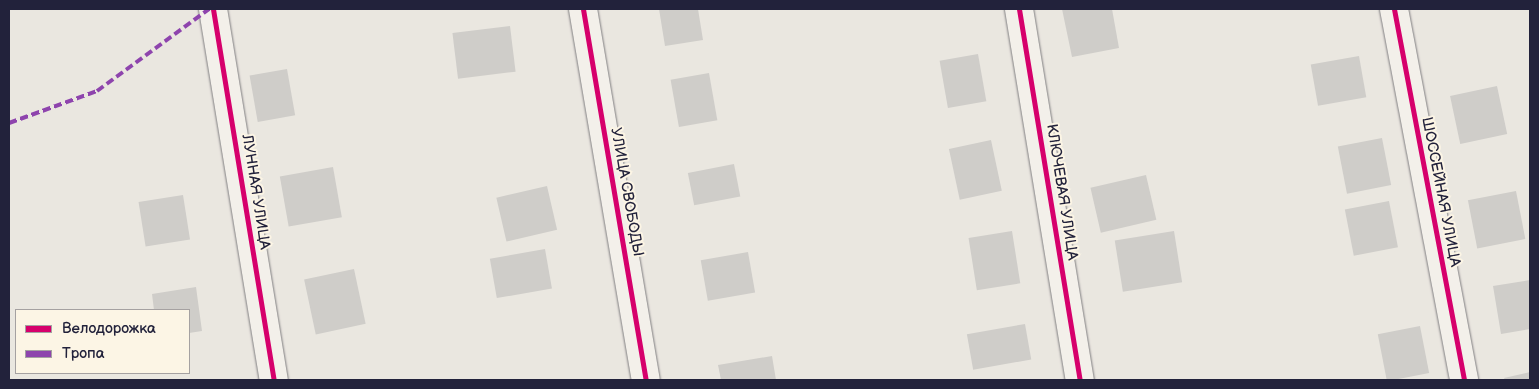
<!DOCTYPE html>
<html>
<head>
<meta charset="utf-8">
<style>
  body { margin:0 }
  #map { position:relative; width:1539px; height:389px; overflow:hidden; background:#eae7e0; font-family:"Balsamiq Sans",sans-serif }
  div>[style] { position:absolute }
  .building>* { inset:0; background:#cfcdc9; transform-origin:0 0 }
  .roads { filter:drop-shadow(0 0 1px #807f81) drop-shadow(0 0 1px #807f81) }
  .minor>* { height:28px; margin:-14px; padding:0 14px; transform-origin:14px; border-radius:14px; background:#f3f0ea }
  .quiet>* { height:4px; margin-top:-2px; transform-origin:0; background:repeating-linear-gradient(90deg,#8e44ad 0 8px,transparent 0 12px) }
  .cycleway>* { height:5px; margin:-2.5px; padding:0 2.5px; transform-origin:2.5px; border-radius:2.5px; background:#d6006c }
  span { translate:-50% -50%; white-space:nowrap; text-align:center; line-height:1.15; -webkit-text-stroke:4px #fcf5e5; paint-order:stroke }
  .street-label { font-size:15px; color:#22223b }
  .frame { position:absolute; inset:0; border:10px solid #22223b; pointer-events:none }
  .legend { position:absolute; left:15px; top:309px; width:175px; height:65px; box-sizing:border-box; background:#fcf5e5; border:1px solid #a5a1a1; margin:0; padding:6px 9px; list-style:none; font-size:15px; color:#22223b }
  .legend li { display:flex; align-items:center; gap:10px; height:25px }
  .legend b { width:25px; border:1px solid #a5a1a1 }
</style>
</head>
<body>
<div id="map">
  <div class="building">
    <div style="clip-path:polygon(659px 9px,698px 9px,703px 40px,665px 46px)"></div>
    <div style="clip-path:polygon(1062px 9px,1112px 9px,1119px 48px,1072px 57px)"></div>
    <div style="left:510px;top:26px;width:46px;height:58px;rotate:83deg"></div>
    <div style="left:978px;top:54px;width:48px;height:39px;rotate:80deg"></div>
    <div style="left:1359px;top:56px;width:42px;height:49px;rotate:80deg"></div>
    <div style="left:287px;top:69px;width:47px;height:38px;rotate:80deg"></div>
    <div style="left:709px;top:73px;width:48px;height:39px;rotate:80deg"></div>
    <div style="left:1497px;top:86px;width:49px;height:48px;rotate:78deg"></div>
    <div style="left:1382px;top:138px;width:48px;height:45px;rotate:79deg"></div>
    <div style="left:991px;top:140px;width:52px;height:43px;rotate:78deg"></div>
    <div style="left:734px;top:164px;width:33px;height:47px;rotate:79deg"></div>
    <div style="left:333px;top:167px;width:51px;height:54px;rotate:80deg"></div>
    <div style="left:1146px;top:175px;width:46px;height:57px;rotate:77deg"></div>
    <div style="left:547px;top:186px;width:45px;height:52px;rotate:77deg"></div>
    <div style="left:1516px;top:191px;width:49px;height:49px;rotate:79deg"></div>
    <div style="left:183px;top:195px;width:45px;height:45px;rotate:81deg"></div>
    <div style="left:1389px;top:201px;width:47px;height:45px;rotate:79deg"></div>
    <div style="left:1012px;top:231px;width:53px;height:44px;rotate:81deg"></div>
    <div style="left:1174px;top:231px;width:52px;height:60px;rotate:81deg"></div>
    <div style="left:545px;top:249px;width:40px;height:56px;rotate:80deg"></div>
    <div style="left:748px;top:252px;width:41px;height:48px;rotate:80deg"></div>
    <div style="left:354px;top:269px;width:56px;height:51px;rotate:78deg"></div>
    <div style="clip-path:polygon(1530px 280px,1530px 329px,1501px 334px,1493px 286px)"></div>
    <div style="clip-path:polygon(196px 287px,202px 331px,189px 333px,189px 310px,154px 310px,152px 294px)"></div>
    <div style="left:1025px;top:324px;width:36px;height:59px;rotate:80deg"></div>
    <div style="left:1420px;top:326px;width:48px;height:43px;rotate:79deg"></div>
    <div style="clip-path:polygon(772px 356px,776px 380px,721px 380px,718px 365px)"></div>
    <div style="clip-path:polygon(1530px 372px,1530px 380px,1505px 380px,1504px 378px)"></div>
  </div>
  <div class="roads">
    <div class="minor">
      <div style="left:213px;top:9px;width:376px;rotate:80.7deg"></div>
      <div style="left:583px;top:9px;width:376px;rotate:80.4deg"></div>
      <div style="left:1019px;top:9px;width:376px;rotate:80.7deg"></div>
      <div style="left:1394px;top:9px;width:378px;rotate:79.3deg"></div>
    </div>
  </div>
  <div class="quiet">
    <div style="left:9px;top:123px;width:94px;rotate:-20deg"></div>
    <div style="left:97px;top:91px;width:139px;rotate:-36.2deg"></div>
  </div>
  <div class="cycleway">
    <div style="left:213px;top:9px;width:376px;rotate:80.7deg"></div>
    <div style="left:583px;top:9px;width:376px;rotate:80.4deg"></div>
    <div style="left:1019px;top:9px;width:376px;rotate:80.7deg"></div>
    <div style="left:1394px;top:9px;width:378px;rotate:79.3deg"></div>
  </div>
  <div class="street-label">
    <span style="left:256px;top:192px;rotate:81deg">ЛУННАЯ УЛИЦА</span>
    <span style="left:627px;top:192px;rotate:80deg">УЛИЦА СВОБОДЫ</span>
    <span style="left:1062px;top:192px;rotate:81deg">КЛЮЧЕВАЯ УЛИЦА</span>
    <span style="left:1441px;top:192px;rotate:79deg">ШОССЕЙНАЯ УЛИЦА</span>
  </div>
  <div class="frame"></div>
  <ul class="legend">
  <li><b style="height:6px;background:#d6006c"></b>Велодорожка</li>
  <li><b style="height:6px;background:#8e44ad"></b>Тропа</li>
  </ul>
</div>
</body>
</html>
